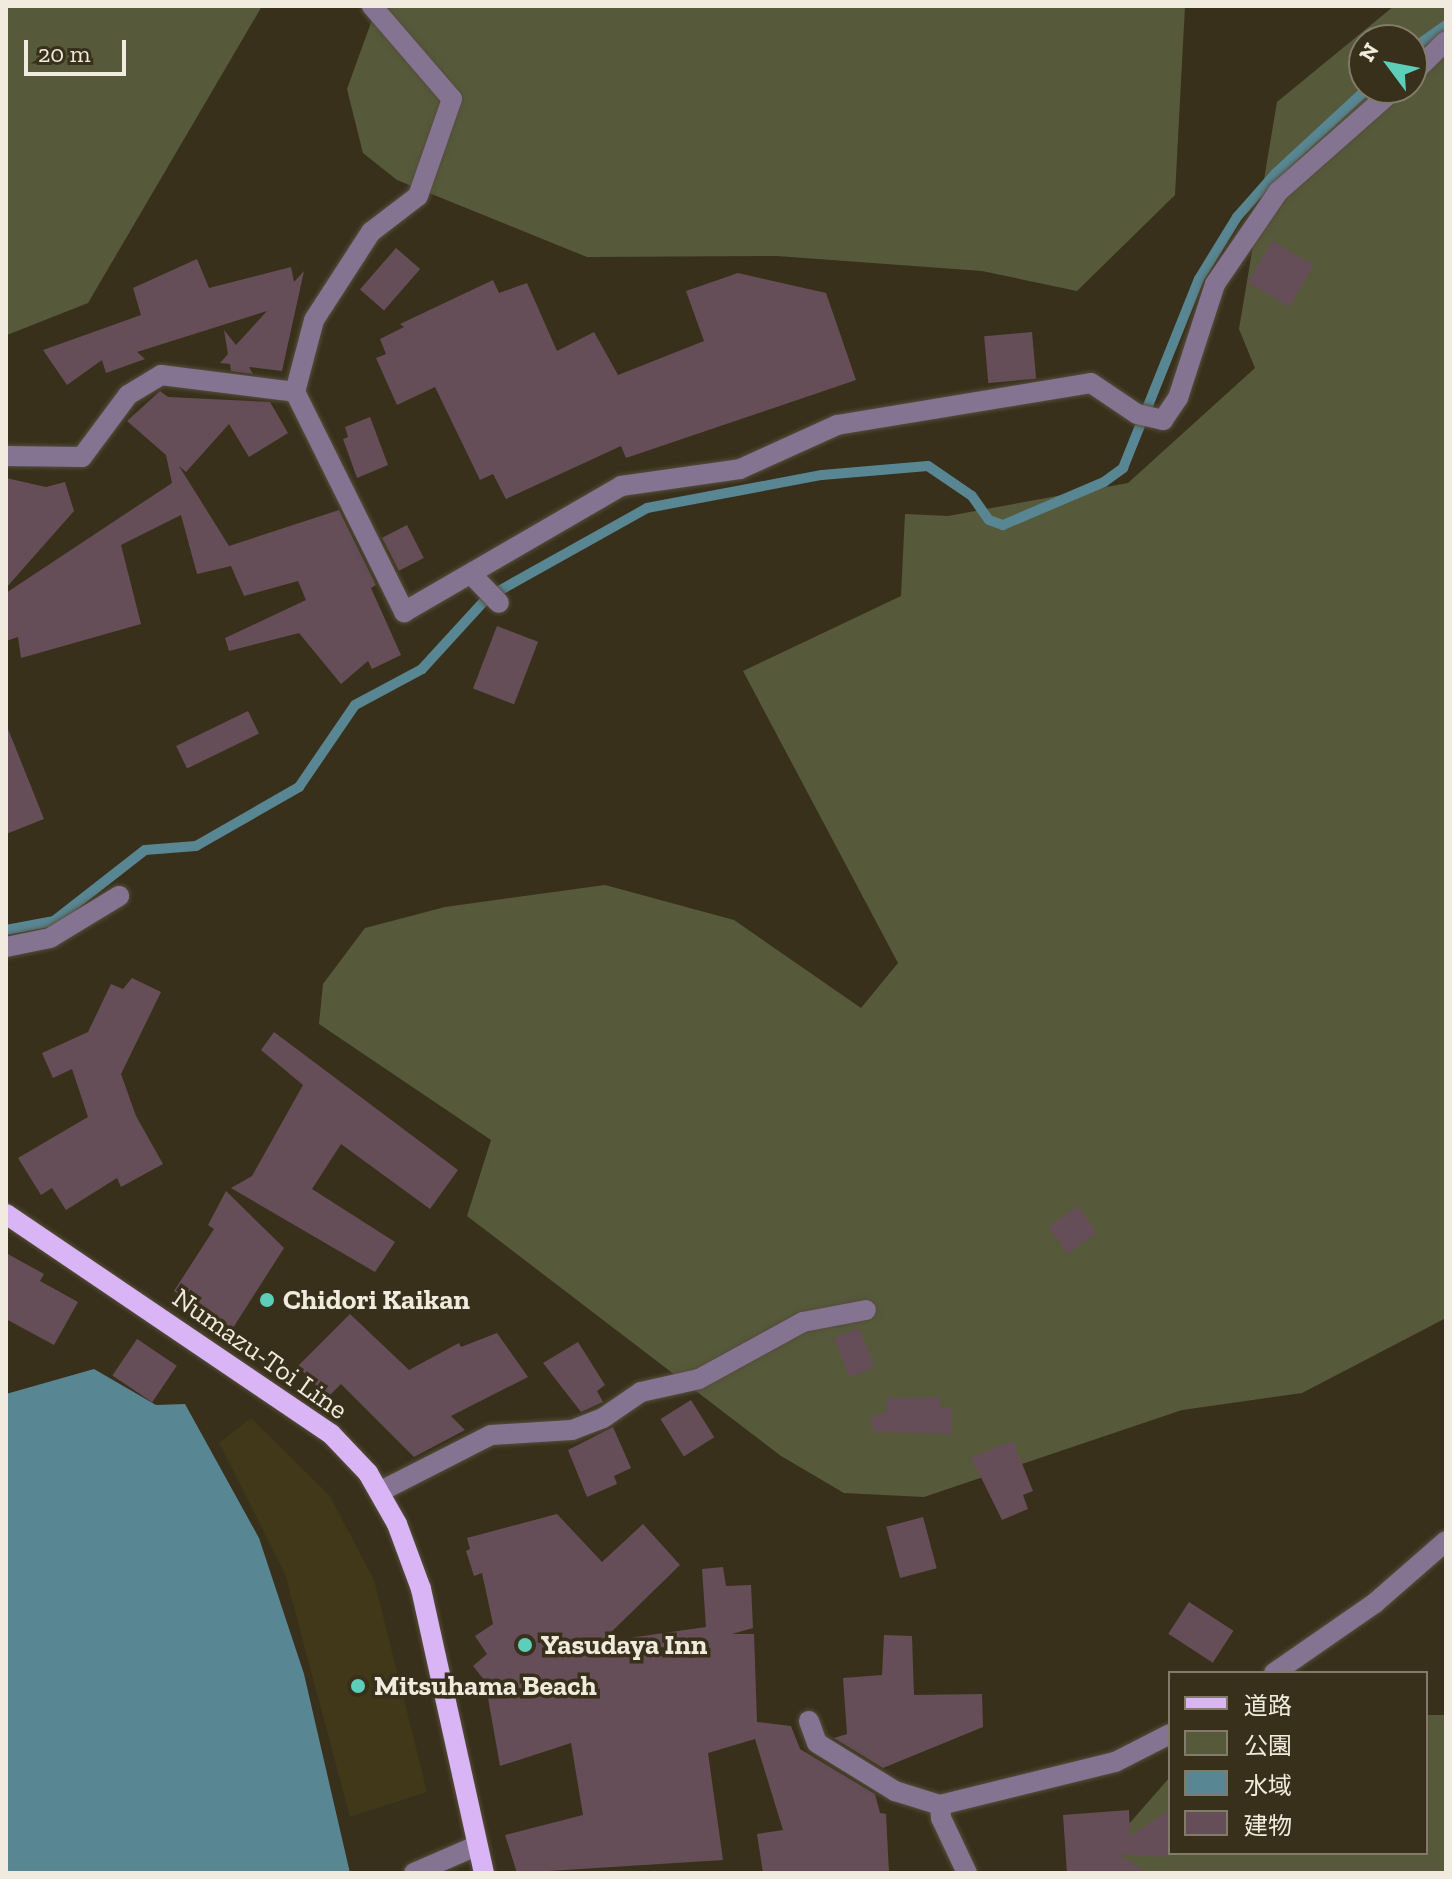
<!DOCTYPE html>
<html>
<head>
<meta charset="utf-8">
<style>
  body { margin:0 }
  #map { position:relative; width:1452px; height:1879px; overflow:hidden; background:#38301b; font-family:"Zilla Slab","Noto Sans JP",serif }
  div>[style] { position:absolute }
  .green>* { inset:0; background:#565a3b }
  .sand>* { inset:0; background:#403818 }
  .water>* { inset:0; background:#588692 }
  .stream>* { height:10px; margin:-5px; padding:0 5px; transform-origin:5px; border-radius:5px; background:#588692 }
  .building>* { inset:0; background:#664e58; transform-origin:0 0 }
  .roads { filter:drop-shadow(0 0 2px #554e3a) drop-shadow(0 0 2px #554e3a) }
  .minor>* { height:20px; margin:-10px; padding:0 10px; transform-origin:10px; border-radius:10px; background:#857392 }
  .major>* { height:20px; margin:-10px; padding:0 10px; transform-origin:10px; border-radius:10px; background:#dab5f5 }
  .dots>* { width:22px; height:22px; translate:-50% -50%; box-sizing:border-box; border:4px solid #38301b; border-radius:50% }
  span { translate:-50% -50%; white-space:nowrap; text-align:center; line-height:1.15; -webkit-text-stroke:7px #38301b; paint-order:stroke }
  .poi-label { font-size:28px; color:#f0ebde; font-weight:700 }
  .left { translate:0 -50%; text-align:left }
  .street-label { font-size:28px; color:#f0ebde }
  .frame { position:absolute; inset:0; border:8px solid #f0ebde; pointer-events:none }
  .legend { position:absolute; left:1168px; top:1671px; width:260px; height:184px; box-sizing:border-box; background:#38301b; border:2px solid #827b69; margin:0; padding:10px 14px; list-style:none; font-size:24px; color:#f0ebde }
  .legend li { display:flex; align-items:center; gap:16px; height:40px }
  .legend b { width:40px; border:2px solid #827b69 }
  .north { position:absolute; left:1348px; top:24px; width:80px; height:80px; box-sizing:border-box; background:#38301b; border:2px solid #827b69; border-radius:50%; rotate:302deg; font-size:22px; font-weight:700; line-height:32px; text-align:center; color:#f0ebde }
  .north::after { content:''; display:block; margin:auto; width:28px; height:36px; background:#5cceba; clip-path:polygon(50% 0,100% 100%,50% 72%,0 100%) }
  .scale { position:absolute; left:24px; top:40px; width:102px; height:36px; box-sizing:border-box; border:4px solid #f0ebde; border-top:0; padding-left:10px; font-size:24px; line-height:28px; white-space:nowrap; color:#f0ebde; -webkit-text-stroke:6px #38301b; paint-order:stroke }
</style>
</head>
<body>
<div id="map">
  <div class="green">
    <div style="clip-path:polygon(6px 6px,262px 6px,88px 303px,7px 335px)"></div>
    <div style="clip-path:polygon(377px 6px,1185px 6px,1175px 195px,1077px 291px,982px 271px,777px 256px,587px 257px,397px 180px,363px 153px,347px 89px)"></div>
    <div style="clip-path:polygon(evenodd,1394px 6px,1446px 6px,1446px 1318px,1302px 1393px,1182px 1410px,924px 1497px,844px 1493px,781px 1456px,467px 1216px,491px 1140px,319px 1024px,323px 984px,365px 928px,445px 907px,605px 885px,734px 920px,861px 1008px,898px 963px,743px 671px,901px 596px,905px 514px,948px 516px,1128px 483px,1255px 368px,1239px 329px,1277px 102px,1394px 6px,1364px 40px,1412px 40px,1412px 88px,1364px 88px,1364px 40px)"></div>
    <div style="clip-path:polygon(1426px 1715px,1446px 1715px,1446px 1873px,1086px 1873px,1170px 1777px,1170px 1853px,1426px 1853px)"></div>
  </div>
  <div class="sand">
    <div style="clip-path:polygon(251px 1418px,330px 1496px,374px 1580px,427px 1792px,350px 1817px,285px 1574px,219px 1443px)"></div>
  </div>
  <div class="water">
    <div style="clip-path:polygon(94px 1369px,156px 1405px,185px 1404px,259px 1538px,304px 1674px,350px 1873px,6px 1873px,6px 1394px)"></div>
  </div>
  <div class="stream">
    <div style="left:1412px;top:49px;width:42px;rotate:-35.2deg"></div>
    <div style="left:6px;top:930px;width:49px;rotate:-10.6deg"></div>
    <div style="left:54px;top:921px;width:115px;rotate:-38deg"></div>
    <div style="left:145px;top:850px;width:51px;rotate:-4.5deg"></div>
    <div style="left:196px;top:846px;width:119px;rotate:-29.8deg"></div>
    <div style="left:299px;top:787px;width:99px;rotate:-55.7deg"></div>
    <div style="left:355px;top:705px;width:76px;rotate:-28.2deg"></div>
    <div style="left:422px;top:669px;width:98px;rotate:-47.5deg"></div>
    <div style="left:488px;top:597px;width:182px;rotate:-29.2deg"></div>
    <div style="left:647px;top:508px;width:178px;rotate:-10.7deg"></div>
    <div style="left:822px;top:475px;width:106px;rotate:-4.9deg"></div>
    <div style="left:928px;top:466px;width:53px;rotate:34.3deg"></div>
    <div style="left:972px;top:496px;width:29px;rotate:55deg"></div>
    <div style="left:989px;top:520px;width:15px;rotate:20deg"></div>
    <div style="left:1003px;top:525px;width:110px;rotate:-23.1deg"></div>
    <div style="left:1104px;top:482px;width:24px;rotate:-36deg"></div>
    <div style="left:1123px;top:468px;width:204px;rotate:-68.1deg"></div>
    <div style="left:1199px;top:279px;width:73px;rotate:-58.5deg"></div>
    <div style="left:1237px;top:217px;width:57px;rotate:-48.5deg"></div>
    <div style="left:1275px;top:174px;width:127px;rotate:-42.8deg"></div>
  </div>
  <div class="building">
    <div style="left:1272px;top:241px;width:48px;height:48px;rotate:30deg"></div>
    <div style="left:396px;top:248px;width:32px;height:55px;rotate:41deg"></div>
    <div style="clip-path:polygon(197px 259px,209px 288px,291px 267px,294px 282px,304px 271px,282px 371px,249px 367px,253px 374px,231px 371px,230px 364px,220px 363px,228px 354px,224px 330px,236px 345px,267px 311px,137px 352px,145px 359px,106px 373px,102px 360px,67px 385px,43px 350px,141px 315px,133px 288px)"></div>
    <div style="clip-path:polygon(738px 273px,826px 293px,856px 380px,626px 458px,621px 446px,506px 499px,493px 474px,480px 480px,435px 387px,397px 405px,376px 358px,386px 354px,380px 339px,404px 327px,400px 324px,493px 280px,499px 293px,527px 283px,557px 351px,594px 332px,618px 375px,704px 341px,686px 291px)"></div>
    <div style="left:1032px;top:332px;width:47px;height:48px;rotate:85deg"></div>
    <div style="clip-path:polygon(160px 391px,168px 397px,270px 402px,288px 433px,249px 457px,229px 424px,186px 472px,179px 466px,229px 546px,339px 510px,376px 585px,371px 588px,401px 655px,372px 669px,368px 661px,341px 684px,299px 633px,229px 651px,225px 638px,306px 600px,298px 581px,244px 596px,231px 566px,197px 574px,181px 515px,121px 545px,141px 624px,21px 658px,18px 637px,6px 641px,6px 593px,172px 483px,166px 455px,127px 421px)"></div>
    <div style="clip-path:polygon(370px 417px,388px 465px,357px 478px,343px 439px,348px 437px,345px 427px)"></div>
    <div style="clip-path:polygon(6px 478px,46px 487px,65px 482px,74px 511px,6px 588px)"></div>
    <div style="left:407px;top:525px;width:37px;height:28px;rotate:63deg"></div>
    <div style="left:497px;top:626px;width:44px;height:67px;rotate:21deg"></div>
    <div style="left:248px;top:711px;width:25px;height:80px;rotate:64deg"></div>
    <div style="clip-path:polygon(6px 724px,44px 819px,6px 834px)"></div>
    <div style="clip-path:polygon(132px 978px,161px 992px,121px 1074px,136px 1116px,163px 1164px,121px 1187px,117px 1178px,66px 1210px,52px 1188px,41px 1195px,18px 1158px,88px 1117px,72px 1069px,53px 1078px,42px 1053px,88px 1032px,111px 984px,123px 989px)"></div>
    <div style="clip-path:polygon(274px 1032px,458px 1170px,430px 1209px,341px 1144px,312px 1189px,395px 1242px,375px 1272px,231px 1188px,252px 1176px,303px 1085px,261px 1050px)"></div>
    <div style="clip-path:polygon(226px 1191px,284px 1248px,231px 1331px,174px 1291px,214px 1229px,208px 1225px)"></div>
    <div style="left:1078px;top:1206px;width:33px;height:36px;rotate:55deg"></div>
    <div style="clip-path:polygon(6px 1253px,44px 1274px,40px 1281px,78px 1302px,54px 1345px,6px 1319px)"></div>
    <div style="clip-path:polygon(350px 1314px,409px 1370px,459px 1343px,461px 1347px,497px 1333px,528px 1377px,451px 1416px,465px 1430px,414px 1457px,341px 1384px,327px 1398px,298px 1366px)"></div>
    <div style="left:859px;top:1328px;width:42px;height:27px;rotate:68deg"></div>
    <div style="left:137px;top:1339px;width:48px;height:44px;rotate:34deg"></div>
    <div style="clip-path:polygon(578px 1342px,605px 1385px,597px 1391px,603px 1402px,581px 1412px,543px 1363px)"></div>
    <div style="clip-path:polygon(940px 1397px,940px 1408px,952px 1407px,951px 1434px,873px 1432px,872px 1415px,886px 1413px,887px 1398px)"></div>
    <div style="left:691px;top:1400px;width:44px;height:36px;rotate:58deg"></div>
    <div style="clip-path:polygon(613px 1427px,631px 1468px,614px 1476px,617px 1484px,587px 1497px,568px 1450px)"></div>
    <div style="clip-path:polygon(1013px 1441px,1033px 1491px,1023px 1495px,1028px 1509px,1002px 1520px,971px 1457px)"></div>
    <div style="clip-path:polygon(557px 1514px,602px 1562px,643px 1524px,680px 1565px,601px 1642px,706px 1627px,702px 1569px,723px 1567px,726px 1586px,751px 1585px,753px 1628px,732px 1634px,754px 1634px,757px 1722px,791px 1726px,800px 1749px,875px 1794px,880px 1813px,886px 1814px,889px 1873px,763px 1873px,757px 1834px,783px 1830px,755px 1739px,708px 1753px,723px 1860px,517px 1873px,505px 1835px,583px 1815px,571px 1743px,500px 1766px,485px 1681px,473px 1666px,487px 1654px,475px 1636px,493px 1624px,482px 1573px,474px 1576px,466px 1551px,470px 1549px,467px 1538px)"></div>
    <div style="left:923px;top:1517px;width:53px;height:38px;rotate:75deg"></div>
    <div style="left:1189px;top:1602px;width:53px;height:38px;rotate:33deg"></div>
    <div style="clip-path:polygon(884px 1635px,912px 1636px,914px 1695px,982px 1694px,983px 1727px,883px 1768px,834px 1738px,847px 1734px,843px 1678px,882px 1675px)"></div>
    <div style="clip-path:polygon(1129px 1810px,1130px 1836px,1170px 1810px,1170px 1857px,1117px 1854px,1148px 1873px,1067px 1873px,1063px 1815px)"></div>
  </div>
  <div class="roads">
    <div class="minor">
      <div style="left:1412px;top:74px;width:47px;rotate:-44.1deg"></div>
      <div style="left:295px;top:392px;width:246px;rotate:63.6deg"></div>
      <div style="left:404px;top:612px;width:251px;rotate:-30.1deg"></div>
      <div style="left:621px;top:486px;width:120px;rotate:-8.1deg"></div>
      <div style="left:740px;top:469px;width:107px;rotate:-24.4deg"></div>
      <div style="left:837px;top:425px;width:257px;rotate:-9.4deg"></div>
      <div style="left:1091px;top:383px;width:55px;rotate:34deg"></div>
      <div style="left:1137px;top:414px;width:27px;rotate:13deg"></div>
      <div style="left:1163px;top:420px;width:27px;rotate:-56deg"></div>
      <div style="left:1178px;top:398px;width:120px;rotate:-72deg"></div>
      <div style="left:1215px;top:284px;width:112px;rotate:-55.6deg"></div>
      <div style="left:1278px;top:192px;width:157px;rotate:-41.4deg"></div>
      <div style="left:6px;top:456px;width:76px;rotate:0.8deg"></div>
      <div style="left:82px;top:457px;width:77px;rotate:-53.4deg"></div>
      <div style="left:128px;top:395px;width:39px;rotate:-31deg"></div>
      <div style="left:161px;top:375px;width:135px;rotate:7.2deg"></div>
      <div style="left:295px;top:392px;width:74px;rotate:-75.2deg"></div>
      <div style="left:314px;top:320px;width:105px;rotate:-57.1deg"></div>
      <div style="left:371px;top:232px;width:59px;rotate:-37.5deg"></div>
      <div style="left:418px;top:196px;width:103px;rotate:-70.7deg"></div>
      <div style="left:452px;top:99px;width:123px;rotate:-130.7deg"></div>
      <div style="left:471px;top:574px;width:40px;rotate:46deg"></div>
      <div style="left:6px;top:947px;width:45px;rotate:-11.6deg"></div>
      <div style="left:50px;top:938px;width:81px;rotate:-31.3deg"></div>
      <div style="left:381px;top:1491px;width:123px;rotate:-27deg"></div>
      <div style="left:491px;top:1435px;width:81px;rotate:-3.5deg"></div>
      <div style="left:572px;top:1430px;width:33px;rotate:-21deg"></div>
      <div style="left:603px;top:1418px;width:46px;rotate:-34.4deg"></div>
      <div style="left:641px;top:1392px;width:59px;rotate:-12.6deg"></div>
      <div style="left:699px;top:1379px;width:119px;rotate:-28.7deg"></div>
      <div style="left:803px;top:1322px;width:64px;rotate:-10.8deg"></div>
      <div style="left:1274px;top:1673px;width:123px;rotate:-34.7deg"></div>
      <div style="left:1375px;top:1603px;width:94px;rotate:-41.1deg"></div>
      <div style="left:809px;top:1721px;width:23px;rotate:70deg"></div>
      <div style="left:817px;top:1743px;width:92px;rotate:31.6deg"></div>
      <div style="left:895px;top:1791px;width:47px;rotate:17.3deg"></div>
      <div style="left:414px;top:1873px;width:68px;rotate:-23.5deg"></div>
      <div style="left:967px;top:1873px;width:61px;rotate:-115.3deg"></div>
      <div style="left:941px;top:1818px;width:13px;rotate:-94deg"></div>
      <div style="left:940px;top:1805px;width:180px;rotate:-13.8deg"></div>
      <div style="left:1115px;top:1762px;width:62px;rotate:-27deg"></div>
    </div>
    <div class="major">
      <div style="left:6px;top:1214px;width:392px;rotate:34.1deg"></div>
      <div style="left:331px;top:1434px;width:54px;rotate:46.5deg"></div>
      <div style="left:368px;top:1473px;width:59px;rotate:60.4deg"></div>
      <div style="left:397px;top:1524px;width:69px;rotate:69.7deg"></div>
      <div style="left:421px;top:1589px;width:291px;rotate:77.5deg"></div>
    </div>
  </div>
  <div class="dots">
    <div style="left:267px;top:1300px;background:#5cceba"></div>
    <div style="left:525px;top:1645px;background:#5cceba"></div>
    <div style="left:358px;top:1686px;background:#5cceba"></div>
  </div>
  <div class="poi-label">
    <span class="left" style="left:283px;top:1300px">Chidori Kaikan</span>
    <span class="left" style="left:541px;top:1645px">Yasudaya Inn</span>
    <span class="left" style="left:374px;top:1686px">Mitsuhama Beach</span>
  </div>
  <div class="street-label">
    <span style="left:260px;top:1354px;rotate:35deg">Numazu-Toi Line</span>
  </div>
  <div class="frame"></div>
  <ul class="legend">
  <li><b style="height:10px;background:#dab5f5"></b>道路</li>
  <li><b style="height:22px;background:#565a3b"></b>公園</li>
  <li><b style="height:22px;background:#588692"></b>水域</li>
  <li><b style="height:22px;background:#664e58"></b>建物</li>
  </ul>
  <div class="north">N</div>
  <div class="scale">20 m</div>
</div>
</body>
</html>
